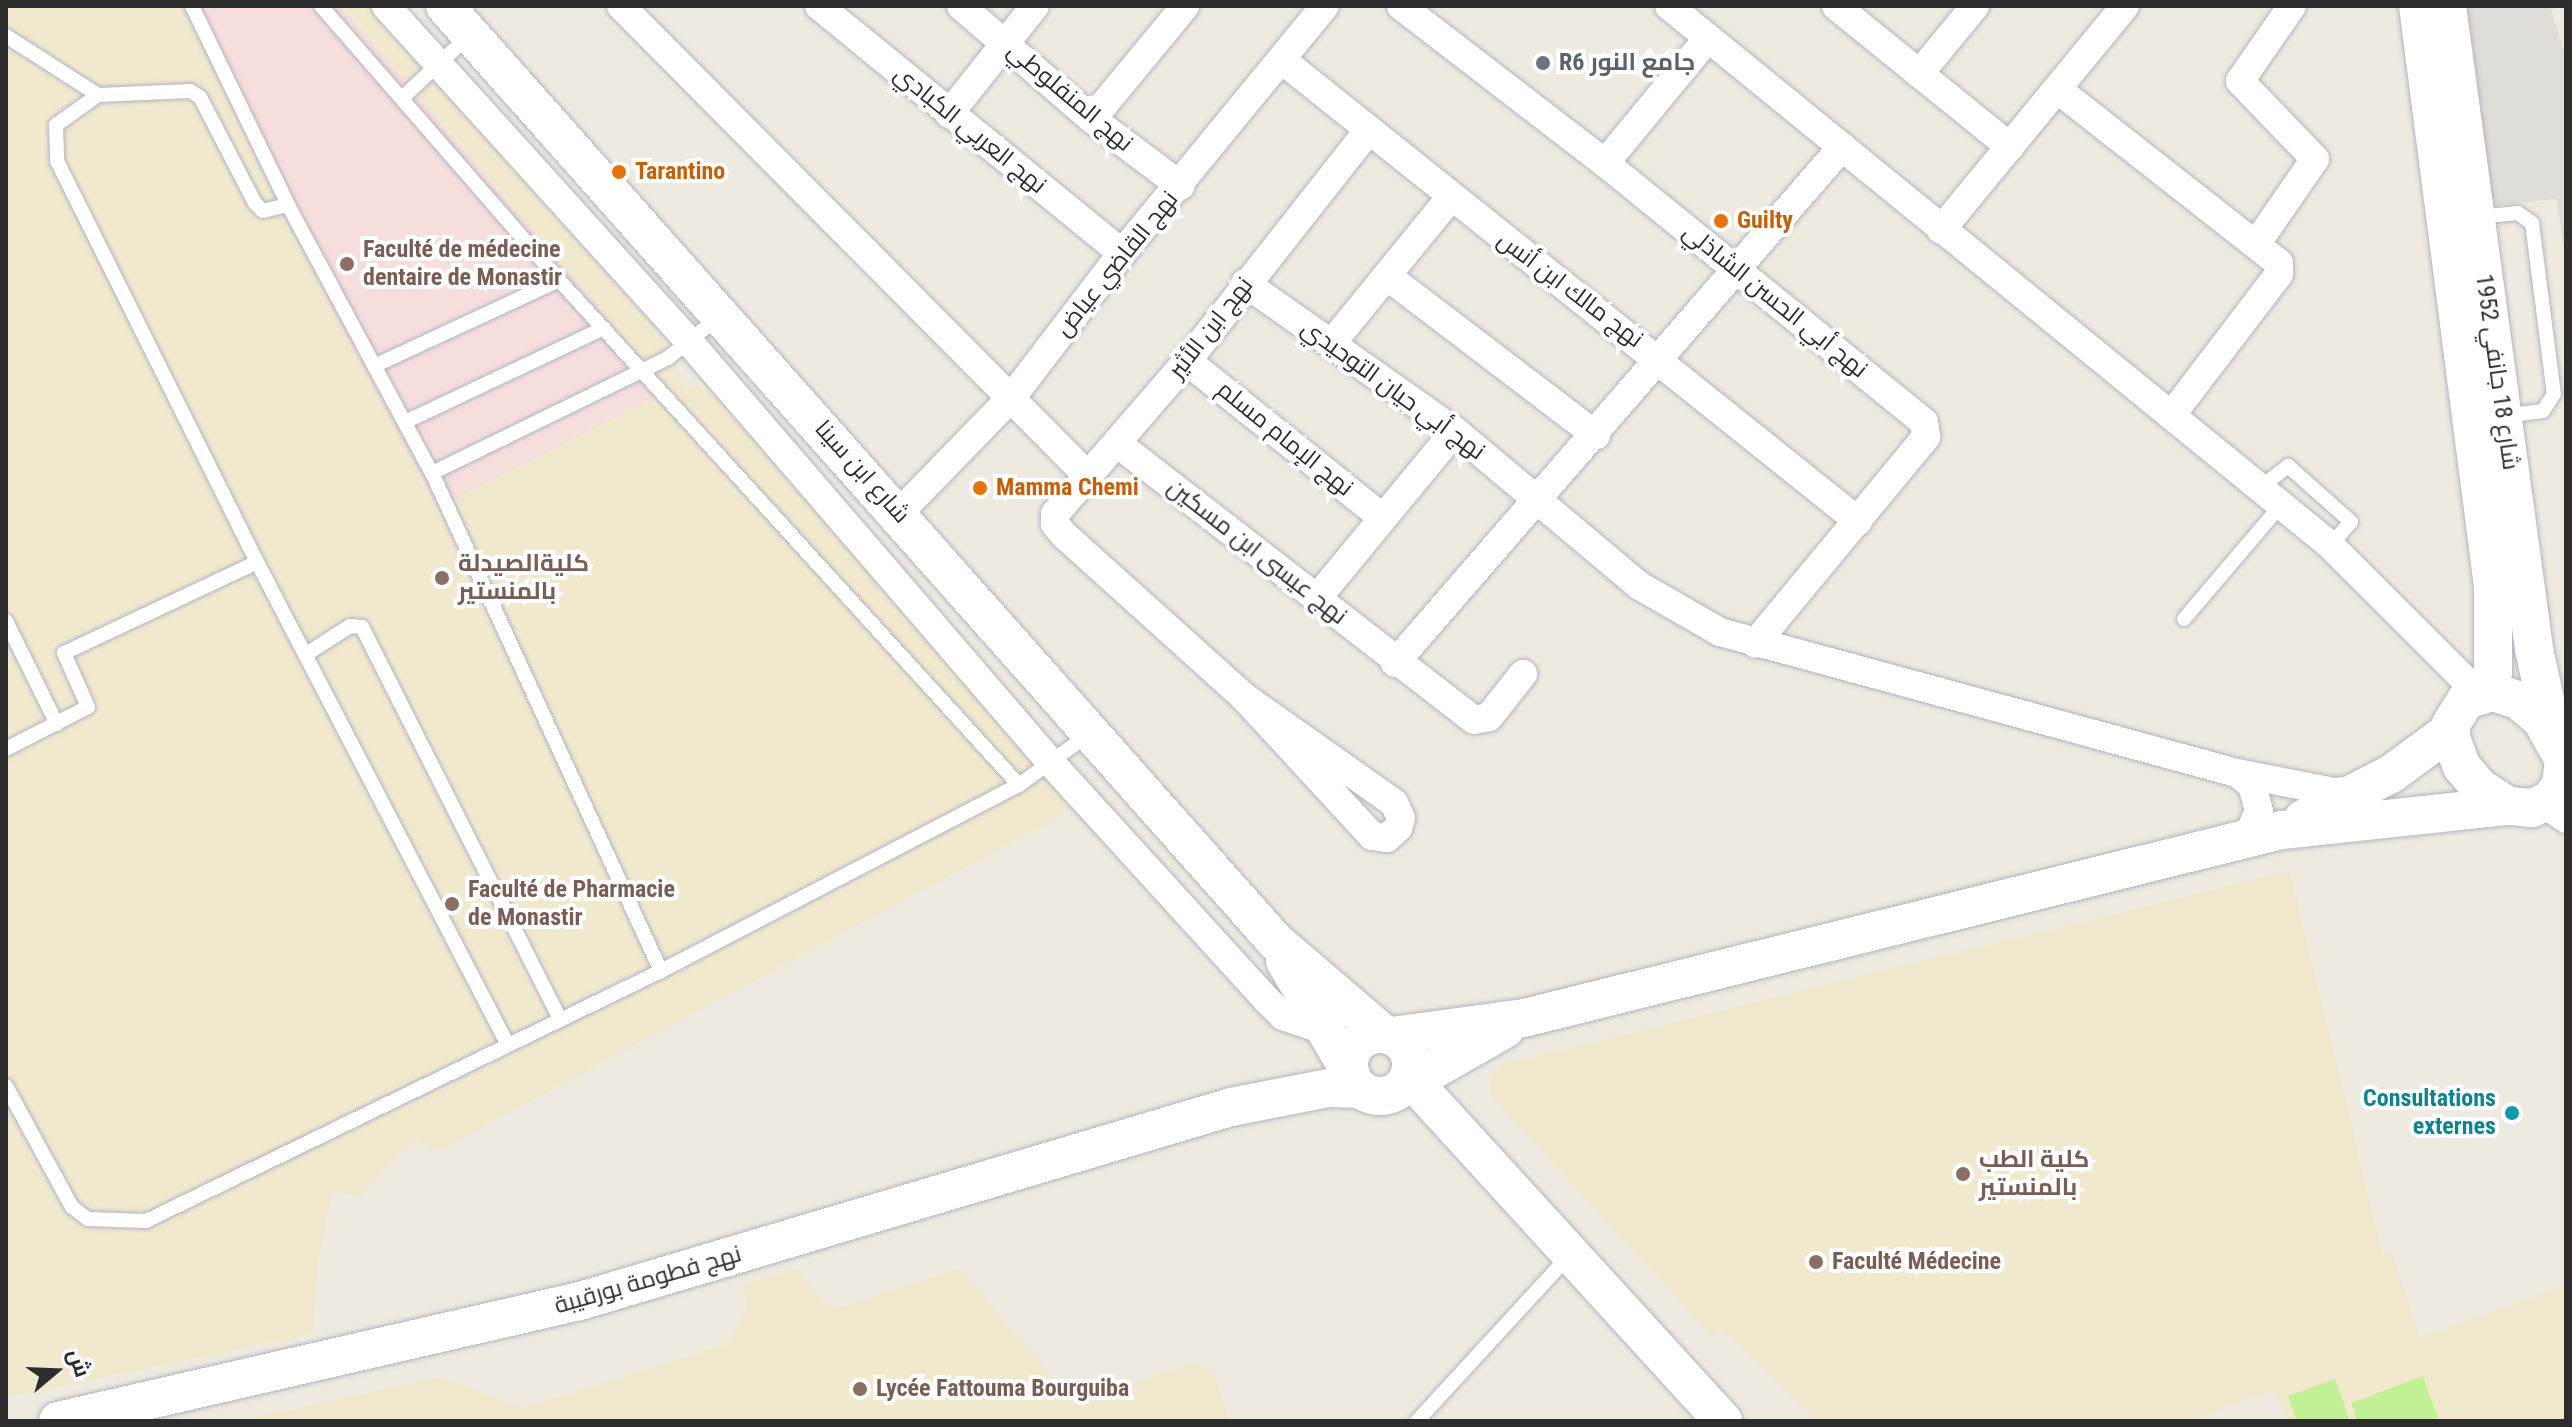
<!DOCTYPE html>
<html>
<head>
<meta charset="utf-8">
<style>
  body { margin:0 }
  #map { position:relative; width:2572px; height:1427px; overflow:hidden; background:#efeadf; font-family:"Roboto Condensed",Cairo,sans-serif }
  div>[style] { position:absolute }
  .education>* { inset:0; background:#f1e9ce }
  .medical>* { inset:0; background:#f6dedd }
  .pitch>* { inset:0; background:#c1f095 }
  .plaza>* { inset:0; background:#dfdcd7 }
  .roads { filter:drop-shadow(0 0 2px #b3b4c1) drop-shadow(0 0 2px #b3b4c1) }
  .service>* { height:14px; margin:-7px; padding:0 7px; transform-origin:7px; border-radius:7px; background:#fff }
  .minor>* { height:28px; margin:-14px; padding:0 14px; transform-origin:14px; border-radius:14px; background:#fff }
  .secondary>* { height:38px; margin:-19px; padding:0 19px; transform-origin:19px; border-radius:19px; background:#fff }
  .secondary>.ring { margin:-19px; padding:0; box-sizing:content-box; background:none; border:38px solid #fff; border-radius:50% }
  .dots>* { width:22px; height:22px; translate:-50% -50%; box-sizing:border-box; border:4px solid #fff; border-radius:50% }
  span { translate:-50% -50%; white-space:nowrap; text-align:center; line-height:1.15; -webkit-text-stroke:8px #fff; paint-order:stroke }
  .worship-label { font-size:24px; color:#5b616d; font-weight:700 }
  .left { translate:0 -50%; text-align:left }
  .street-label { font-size:24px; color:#2d2d2d }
  .food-label { font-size:24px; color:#c56008; font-weight:700 }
  .education-label { font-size:24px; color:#785e54; font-weight:700 }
  .culture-label { font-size:24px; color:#0d838f; font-weight:700 }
  .right { translate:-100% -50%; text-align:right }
  .frame { position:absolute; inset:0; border:8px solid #2d2d2d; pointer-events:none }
  .north { position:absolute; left:16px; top:1331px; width:80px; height:80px; -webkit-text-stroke:6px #fff; paint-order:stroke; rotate:71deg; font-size:22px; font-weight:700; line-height:32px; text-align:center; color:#2d2d2d }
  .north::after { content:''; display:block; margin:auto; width:28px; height:36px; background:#2d2d2d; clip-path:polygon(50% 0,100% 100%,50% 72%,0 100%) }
</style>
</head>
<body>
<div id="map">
  <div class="education">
    <div style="clip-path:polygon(6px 6px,370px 6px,654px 327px,685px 389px,702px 384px,1083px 804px,436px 1152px,414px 1139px,360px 1197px,333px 1190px,318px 1261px,313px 1334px,6px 1397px)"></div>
    <div style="clip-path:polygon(2290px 871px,2383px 1255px,2392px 1252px,2420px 1338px,2566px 1285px,2566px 1421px,2287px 1421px,2274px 1389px,2191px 1421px,1817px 1421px,1722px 1328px,1713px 1337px,1491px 1096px,1490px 1076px,1500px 1065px)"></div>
    <div style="clip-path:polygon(796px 1269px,831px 1310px,959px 1269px,1070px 1397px,1082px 1401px,1193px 1363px,1213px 1372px,1230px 1421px,240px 1421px,439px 1377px,524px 1408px,728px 1344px,747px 1309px,743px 1284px)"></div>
  </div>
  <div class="medical">
    <div style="clip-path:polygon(182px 6px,341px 6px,669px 390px,437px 508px,282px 213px)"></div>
  </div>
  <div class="pitch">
    <div style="clip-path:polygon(2423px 1376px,2439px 1421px,2357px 1421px,2351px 1403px)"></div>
    <div style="clip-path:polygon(2335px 1379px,2350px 1421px,2297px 1421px,2288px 1396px)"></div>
  </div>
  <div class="plaza">
    <div style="clip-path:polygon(2464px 6px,2550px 6px,2566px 59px,2566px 266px,2557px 199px,2492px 205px)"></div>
  </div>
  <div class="roads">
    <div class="service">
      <div style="left:192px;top:6px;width:221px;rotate:64.2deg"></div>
      <div style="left:288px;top:205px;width:304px;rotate:61.8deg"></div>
      <div style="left:432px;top:473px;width:548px;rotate:65.31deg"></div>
      <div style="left:321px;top:6px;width:363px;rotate:49deg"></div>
      <div style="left:6px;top:36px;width:109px;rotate:32.7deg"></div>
      <div style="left:403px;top:97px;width:91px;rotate:-42.8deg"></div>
      <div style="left:288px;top:205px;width:26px;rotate:167deg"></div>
      <div style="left:263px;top:211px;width:11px;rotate:-135deg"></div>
      <div style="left:255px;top:203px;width:119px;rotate:-117.4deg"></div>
      <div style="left:200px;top:97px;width:12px;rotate:-149deg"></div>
      <div style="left:190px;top:91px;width:92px;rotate:177.5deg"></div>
      <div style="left:98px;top:95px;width:52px;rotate:144.5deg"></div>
      <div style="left:56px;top:125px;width:36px;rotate:88deg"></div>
      <div style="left:57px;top:161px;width:448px;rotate:63.5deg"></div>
      <div style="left:257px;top:562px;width:542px;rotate:62.54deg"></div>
      <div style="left:2476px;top:217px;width:42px;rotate:-5.4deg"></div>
      <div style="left:2518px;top:213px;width:17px;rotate:36deg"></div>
      <div style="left:2532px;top:223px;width:172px;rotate:82.7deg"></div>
      <div style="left:2554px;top:394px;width:20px;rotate:123deg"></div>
      <div style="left:2543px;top:411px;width:40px;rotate:172.9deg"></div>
      <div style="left:374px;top:366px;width:204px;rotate:-24.9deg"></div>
      <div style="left:559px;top:280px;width:683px;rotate:47.67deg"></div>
      <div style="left:405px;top:422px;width:220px;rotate:-25.3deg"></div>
      <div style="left:432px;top:473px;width:263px;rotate:-26deg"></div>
      <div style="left:668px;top:358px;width:67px;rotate:-38.9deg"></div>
      <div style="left:2260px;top:488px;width:36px;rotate:-38deg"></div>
      <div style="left:2288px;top:466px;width:84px;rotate:41.6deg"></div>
      <div style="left:2351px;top:522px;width:31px;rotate:132deg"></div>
      <div style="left:2184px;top:619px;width:150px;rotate:-49.6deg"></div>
      <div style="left:6px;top:621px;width:115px;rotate:63.7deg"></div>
      <div style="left:305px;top:655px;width:54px;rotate:-32.8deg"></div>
      <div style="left:350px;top:626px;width:12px;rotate:5deg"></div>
      <div style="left:362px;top:627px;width:439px;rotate:63.2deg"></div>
      <div style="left:6px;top:749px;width:92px;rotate:-27.1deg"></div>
      <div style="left:88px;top:707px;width:59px;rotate:-114deg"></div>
      <div style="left:64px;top:653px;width:213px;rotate:-25.2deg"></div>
      <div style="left:6px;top:1086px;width:138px;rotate:61.4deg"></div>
      <div style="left:72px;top:1207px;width:20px;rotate:37deg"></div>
      <div style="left:88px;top:1219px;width:58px;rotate:2deg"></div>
      <div style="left:146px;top:1221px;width:572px;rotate:-25.89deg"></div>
      <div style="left:661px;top:971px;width:403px;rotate:-27.5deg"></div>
      <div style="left:1019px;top:785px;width:87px;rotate:-36.1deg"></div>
      <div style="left:1417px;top:1421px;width:223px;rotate:-47.4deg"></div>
    </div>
    <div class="minor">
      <div style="left:386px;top:6px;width:455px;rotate:47.9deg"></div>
      <div style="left:691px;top:344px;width:554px;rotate:49.32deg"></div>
      <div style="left:1052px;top:764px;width:319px;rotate:47.7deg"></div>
      <div style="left:1267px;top:1000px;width:23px;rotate:45deg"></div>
      <div style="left:1283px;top:1016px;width:43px;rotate:18.9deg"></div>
      <div style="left:621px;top:6px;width:663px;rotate:45.18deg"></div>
      <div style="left:819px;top:6px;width:391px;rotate:39.2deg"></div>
      <div style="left:961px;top:6px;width:173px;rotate:40.8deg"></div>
      <div style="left:1092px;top:119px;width:111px;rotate:37deg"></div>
      <div style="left:1401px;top:6px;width:257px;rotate:37.6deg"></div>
      <div style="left:1605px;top:163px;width:411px;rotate:39.1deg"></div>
      <div style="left:1924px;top:422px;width:15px;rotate:82deg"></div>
      <div style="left:1926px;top:437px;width:268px;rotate:129.6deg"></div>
      <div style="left:1669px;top:6px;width:853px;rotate:39.19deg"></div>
      <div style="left:2330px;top:545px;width:209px;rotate:45deg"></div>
      <div style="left:1836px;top:6px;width:224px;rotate:39deg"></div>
      <div style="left:1282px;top:60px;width:738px;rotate:38.67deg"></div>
      <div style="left:1919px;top:74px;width:88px;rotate:-50.5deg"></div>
      <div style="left:2057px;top:89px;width:282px;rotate:38.1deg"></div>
      <div style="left:2279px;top:263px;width:11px;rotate:90deg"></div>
      <div style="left:2279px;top:274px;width:178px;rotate:127.3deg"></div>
      <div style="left:949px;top:114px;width:138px;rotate:-51.5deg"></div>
      <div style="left:1092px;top:119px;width:146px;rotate:-50.5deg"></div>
      <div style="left:1605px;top:163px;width:162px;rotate:-50.5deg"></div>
      <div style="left:1941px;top:230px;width:290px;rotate:-50.6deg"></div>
      <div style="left:2257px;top:243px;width:102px;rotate:-55.4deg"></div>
      <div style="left:2315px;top:159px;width:108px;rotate:-133.9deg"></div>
      <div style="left:2240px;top:81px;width:91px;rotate:-55.3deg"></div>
      <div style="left:1387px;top:276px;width:263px;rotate:37.3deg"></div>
      <div style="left:1245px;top:283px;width:257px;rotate:35.2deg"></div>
      <div style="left:1455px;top:431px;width:241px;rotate:40deg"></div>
      <div style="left:1640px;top:586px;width:92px;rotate:29.9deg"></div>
      <div style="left:1720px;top:632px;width:536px;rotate:15.26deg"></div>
      <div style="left:2237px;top:773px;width:99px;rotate:11.1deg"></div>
      <div style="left:2334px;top:792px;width:22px;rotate:-5deg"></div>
      <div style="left:1331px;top:344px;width:188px;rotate:-50.8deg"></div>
      <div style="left:1187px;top:361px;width:250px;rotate:38.7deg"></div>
      <div style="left:1118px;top:444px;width:450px;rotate:37.8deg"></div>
      <div style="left:1474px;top:720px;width:15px;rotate:-11deg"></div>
      <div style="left:1489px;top:717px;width:55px;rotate:-51.7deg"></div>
      <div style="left:899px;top:513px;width:162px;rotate:-45.8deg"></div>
      <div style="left:1012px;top:397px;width:181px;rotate:-52.6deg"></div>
      <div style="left:1122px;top:253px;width:320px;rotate:-50.6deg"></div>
      <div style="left:1318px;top:597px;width:215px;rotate:-50.5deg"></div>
      <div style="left:1395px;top:663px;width:683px;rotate:-49.1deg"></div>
      <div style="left:1243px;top:696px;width:190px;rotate:47.3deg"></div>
      <div style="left:1372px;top:836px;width:15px;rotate:8deg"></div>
      <div style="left:1387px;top:838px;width:15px;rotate:-42deg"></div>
      <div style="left:1398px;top:828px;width:10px;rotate:-73deg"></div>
      <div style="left:1401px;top:818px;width:17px;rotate:-115deg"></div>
      <div style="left:1394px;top:803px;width:185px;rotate:-144.7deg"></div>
      <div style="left:1243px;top:696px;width:239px;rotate:-138deg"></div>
      <div style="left:1065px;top:536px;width:16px;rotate:-130deg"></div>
      <div style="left:1055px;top:524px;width:10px;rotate:-90deg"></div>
      <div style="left:1055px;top:514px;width:202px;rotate:-49.2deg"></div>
      <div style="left:1187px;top:361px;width:293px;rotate:-51.8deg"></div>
      <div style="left:2237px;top:773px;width:19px;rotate:39deg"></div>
      <div style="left:2252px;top:785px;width:27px;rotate:75deg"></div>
      <div style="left:2259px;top:811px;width:32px;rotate:114deg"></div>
      <div style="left:2544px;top:804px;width:27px;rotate:34deg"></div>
    </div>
    <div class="secondary">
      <div style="left:445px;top:6px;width:1250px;rotate:48.4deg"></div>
      <div style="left:1275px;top:941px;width:143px;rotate:40.5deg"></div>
      <div style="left:2418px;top:6px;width:586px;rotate:82.64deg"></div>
      <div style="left:2493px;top:587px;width:85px;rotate:90deg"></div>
      <div style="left:2493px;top:672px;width:24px;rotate:118deg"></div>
      <div style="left:2447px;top:6px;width:649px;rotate:82.29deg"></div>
      <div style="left:2534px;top:649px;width:90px;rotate:77.8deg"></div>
      <div style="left:2493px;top:692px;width:26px;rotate:18deg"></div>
      <div style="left:2518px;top:700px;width:30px;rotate:40deg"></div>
      <div style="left:2541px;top:719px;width:47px;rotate:60.7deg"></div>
      <div style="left:2564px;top:760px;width:25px;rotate:97deg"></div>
      <div style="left:2561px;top:785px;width:19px;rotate:126deg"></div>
      <div style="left:2550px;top:800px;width:20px;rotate:156deg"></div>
      <div style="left:2532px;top:808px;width:24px;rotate:-175deg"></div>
      <div style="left:2508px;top:806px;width:35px;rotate:-147deg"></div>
      <div style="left:2479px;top:787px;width:26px;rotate:-130deg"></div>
      <div style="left:2462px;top:767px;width:31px;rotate:-111deg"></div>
      <div style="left:2451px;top:738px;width:14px;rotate:-90deg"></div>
      <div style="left:2451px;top:724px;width:28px;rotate:-58deg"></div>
      <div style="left:2466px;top:700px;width:28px;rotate:-17deg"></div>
      <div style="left:2303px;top:819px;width:99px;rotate:-27.1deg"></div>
      <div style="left:2391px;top:774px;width:74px;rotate:-36.3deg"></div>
      <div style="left:1285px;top:961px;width:129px;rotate:59.6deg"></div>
      <div class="ring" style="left:1349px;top:1034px;width:24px;height:24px"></div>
      <div style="left:1392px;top:1036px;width:133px;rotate:-7.8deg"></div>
      <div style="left:1524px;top:1018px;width:781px;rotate:-13.93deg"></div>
      <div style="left:2282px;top:830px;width:227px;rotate:-6.1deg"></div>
      <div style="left:1410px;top:1073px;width:25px;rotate:-9deg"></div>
      <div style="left:1435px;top:1069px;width:81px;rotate:-29.7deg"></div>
      <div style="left:1409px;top:1077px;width:466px;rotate:47.6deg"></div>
      <div style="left:58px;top:1421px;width:536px;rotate:-12.95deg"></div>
      <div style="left:580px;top:1301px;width:679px;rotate:-16.59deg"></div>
      <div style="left:1231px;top:1107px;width:100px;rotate:-11deg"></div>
      <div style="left:1329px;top:1088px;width:31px;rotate:2deg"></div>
    </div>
  </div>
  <div class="dots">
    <div style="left:1543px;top:63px;background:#6b7280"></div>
    <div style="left:619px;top:172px;background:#e8710a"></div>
    <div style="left:1721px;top:221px;background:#e8710a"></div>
    <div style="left:347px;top:264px;background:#8d6e63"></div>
    <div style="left:980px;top:488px;background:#e8710a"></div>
    <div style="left:442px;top:578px;background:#8d6e63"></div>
    <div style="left:452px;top:904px;background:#8d6e63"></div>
    <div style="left:2512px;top:1113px;background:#0f9aa8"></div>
    <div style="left:1963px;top:1174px;background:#8d6e63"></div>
    <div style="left:1816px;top:1262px;background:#8d6e63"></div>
    <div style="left:860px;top:1389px;background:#8d6e63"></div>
  </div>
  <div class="worship-label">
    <span class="left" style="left:1559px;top:63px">R6 جامع النور</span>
  </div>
  <div class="street-label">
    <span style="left:1070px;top:97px;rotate:40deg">نهج المنفلوطي</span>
    <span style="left:970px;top:130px;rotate:39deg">نهج العربي الكبادي</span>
    <span style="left:1117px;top:264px;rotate:-51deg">نهج القاضي عياض</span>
    <span style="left:1570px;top:290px;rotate:37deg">نهج مالك ابن أنس</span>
    <span style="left:1775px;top:301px;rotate:39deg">نهج أبي الحسن الشاذلي</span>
    <span style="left:1211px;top:328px;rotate:-52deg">نهج ابن الأثير</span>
    <span style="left:2497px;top:372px;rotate:82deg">شارع 18 جانفي 1952</span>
    <span style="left:1393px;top:390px;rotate:36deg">نهج أبي حيان التوحيدي</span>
    <span style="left:1285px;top:439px;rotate:39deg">نهج الإمام مسلم</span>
    <span style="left:862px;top:472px;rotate:48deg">شارع ابن سينا</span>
    <span style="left:1257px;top:552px;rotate:38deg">نهج عيسى ابن مسكين</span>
    <span style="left:648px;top:1280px;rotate:-16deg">نهج فطومة بورقيبة</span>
  </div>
  <div class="food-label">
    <span class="left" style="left:635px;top:172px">Tarantino</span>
    <span class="left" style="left:1737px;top:221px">Guilty</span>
    <span class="left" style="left:996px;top:488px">Mamma Chemi</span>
  </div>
  <div class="education-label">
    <span class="left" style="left:363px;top:264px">Faculté de médecine<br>dentaire de Monastir</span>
    <span class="left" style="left:458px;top:578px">كليةالصيدلة<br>بالمنستير</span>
    <span class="left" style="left:468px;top:904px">Faculté de Pharmacie<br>de Monastir</span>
    <span class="left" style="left:1979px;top:1174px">كلية الطب<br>بالمنستير</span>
    <span class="left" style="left:1832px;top:1262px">Faculté Médecine</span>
    <span class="left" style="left:876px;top:1389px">Lycée Fattouma Bourguiba</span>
  </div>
  <div class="culture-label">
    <span class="right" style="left:2496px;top:1113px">Consultations<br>externes</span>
  </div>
  <div class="frame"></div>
  <div class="north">ش</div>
</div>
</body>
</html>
